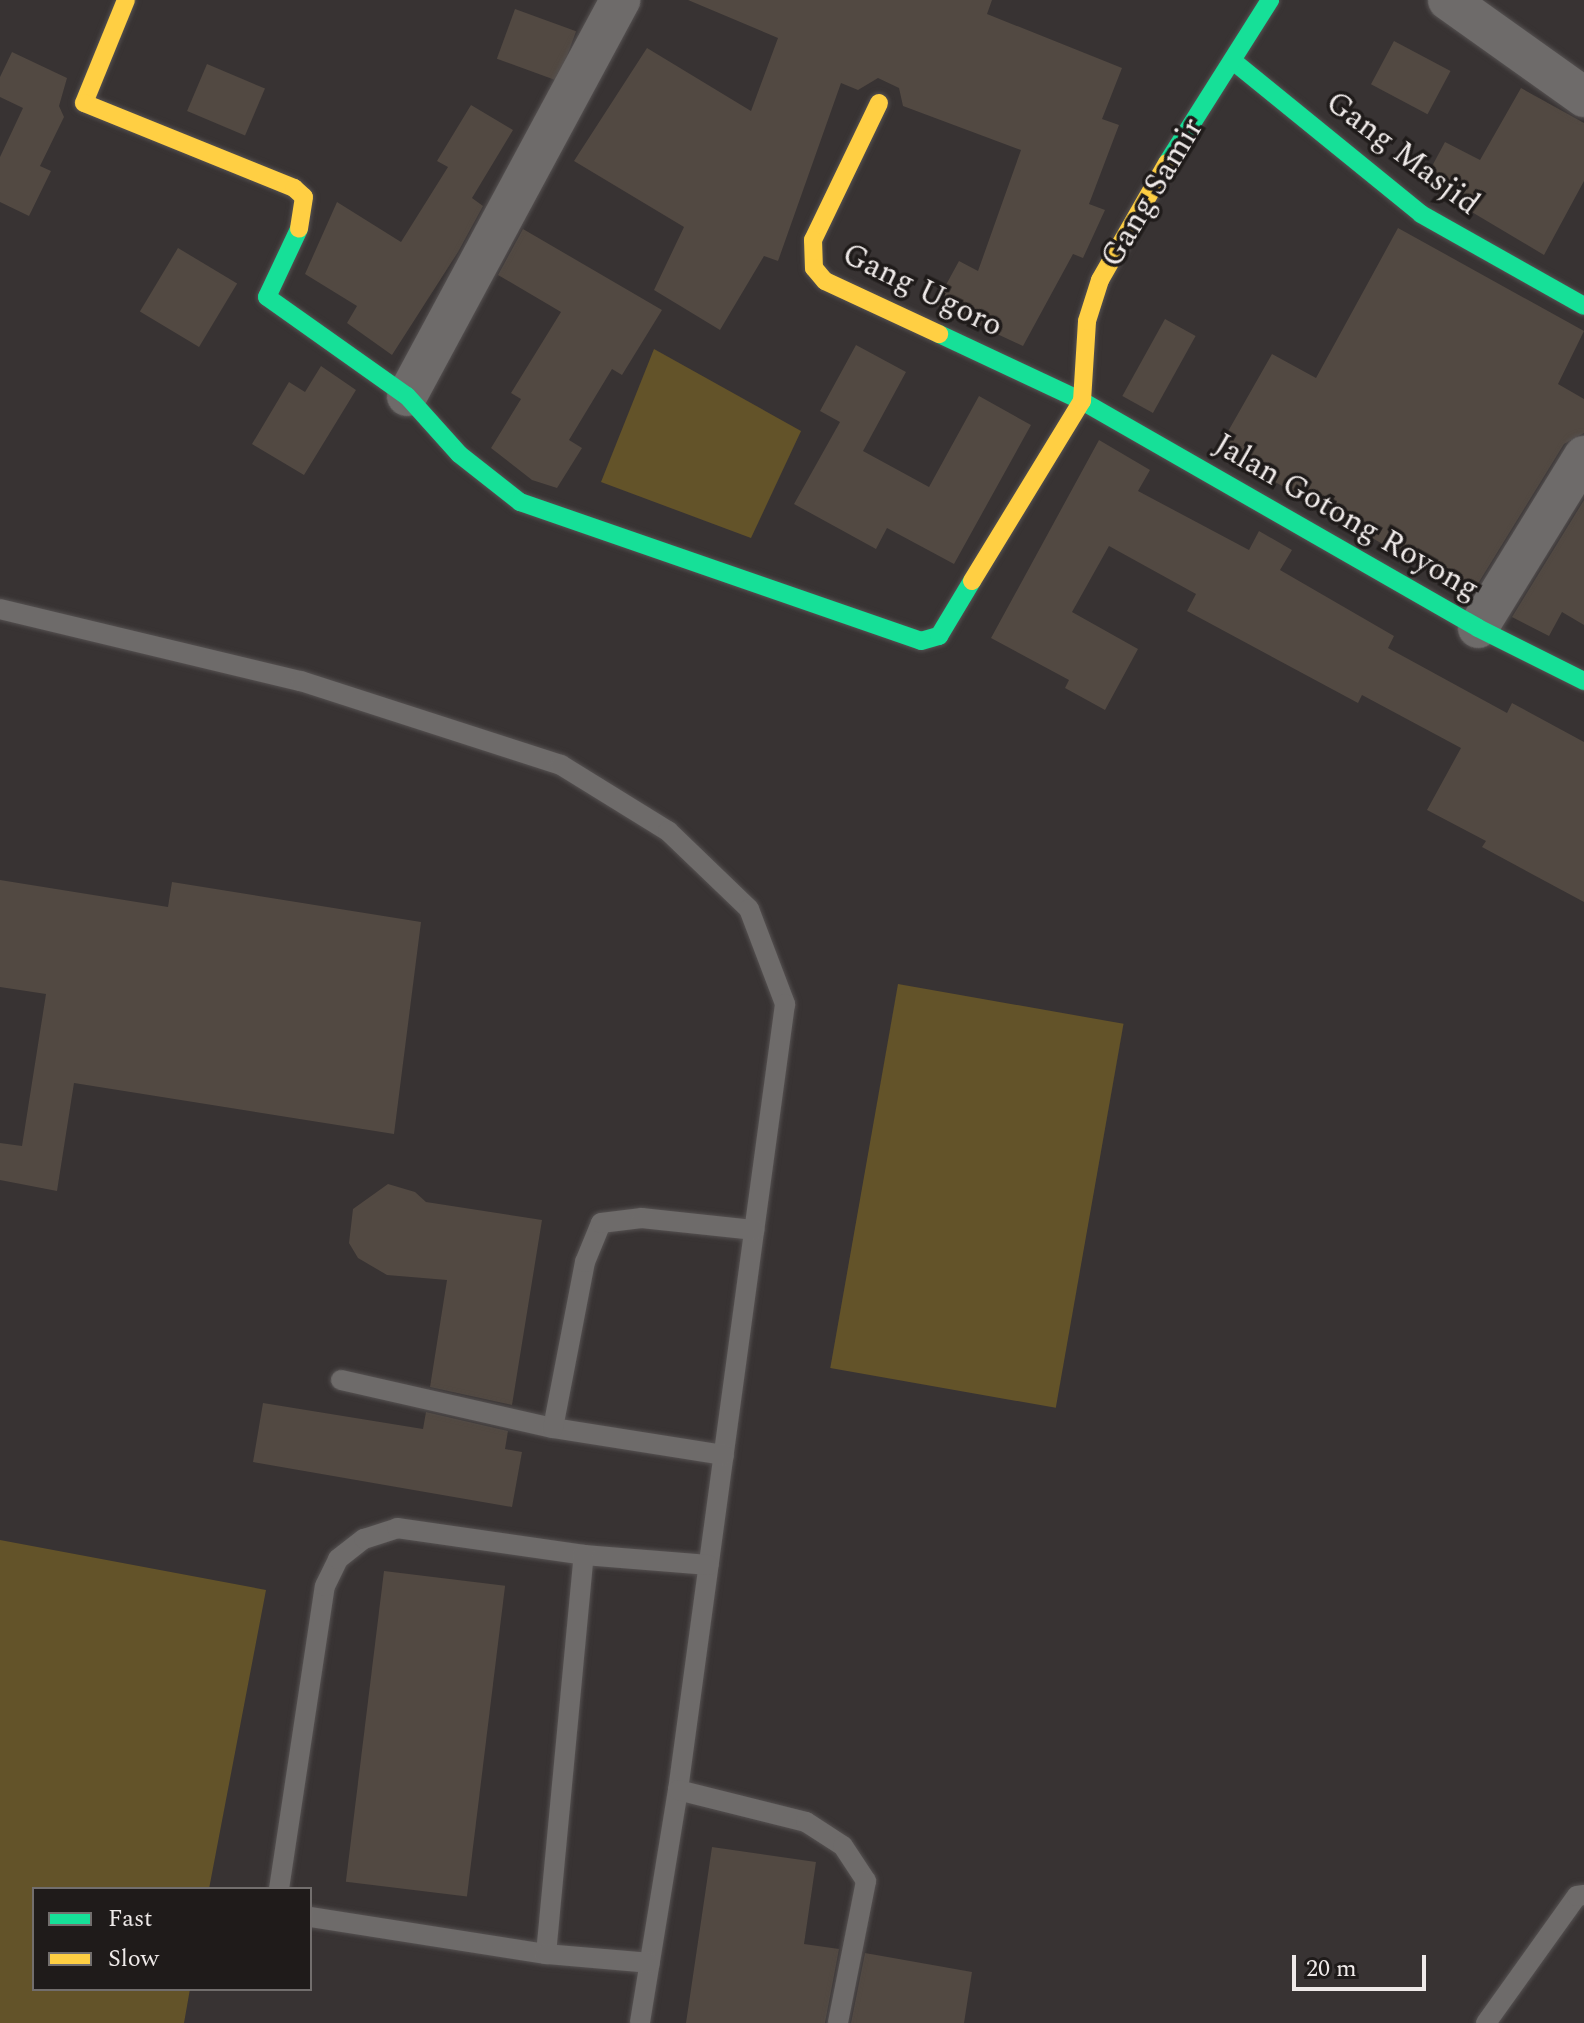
<!DOCTYPE html>
<html>
<head>
<meta charset="utf-8">
<style>
  body { margin:0 }
  #map { position:relative; width:1584px; height:2023px; overflow:hidden; background:#383333; font-family:Spectral,serif }
  div>[style] { position:absolute }
  .green>* { inset:0; background:#635329; transform-origin:0 0 }
  .building>* { inset:0; background:#524942; transform-origin:0 0 }
  .roads { filter:drop-shadow(0 0 2px #555151) drop-shadow(0 0 2px #555151) }
  .lane>* { height:20px; margin:-10px; padding:0 10px; transform-origin:10px; border-radius:10px; background:#6e6b6a }
  .street>* { height:40px; margin:-20px; padding:0 20px; transform-origin:20px; border-radius:20px; background:#6e6b6a }
  .fast>* { height:18px; margin:-9px; padding:0 9px; transform-origin:9px; border-radius:9px; background:#16e098 }
  .slow>* { height:18px; margin:-9px; padding:0 9px; transform-origin:9px; border-radius:9px; background:#ffcf43 }
  span { translate:-50% -50%; white-space:nowrap; text-align:center; line-height:1.15; -webkit-text-stroke:7px #1f1b1a; paint-order:stroke }
  .street-label { font-size:32px; color:#efeae9 }
  .legend { position:absolute; left:32px; top:1887px; width:280px; height:104px; box-sizing:border-box; background:#1f1b1a; border:2px solid #726e6d; margin:0; padding:10px 14px; list-style:none; font-size:24px; color:#efeae9 }
  .legend li { display:flex; align-items:center; gap:16px; height:40px }
  .legend b { width:40px; border:2px solid #726e6d }
  .scale { position:absolute; left:1292px; top:1955px; width:134px; height:36px; box-sizing:border-box; border:4px solid #efeae9; border-top:0; padding-left:10px; font-size:24px; line-height:28px; white-space:nowrap; color:#efeae9; -webkit-text-stroke:6px #1f1b1a; paint-order:stroke }
</style>
</head>
<body>
<div id="map">
  <div class="green">
    <div style="clip-path:polygon(654px 349px,801px 431px,751px 538px,601px 482px)"></div>
    <div style="left:898px;top:984px;width:229px;height:390px;rotate:10deg"></div>
    <div style="clip-path:polygon(0 1540px,266px 1590px,209px 1889px,34px 1889px,34px 1989px,190px 1989px,184px 2023px,0 2023px)"></div>
  </div>
  <div class="building">
    <div style="clip-path:polygon(688px 0,992px 0,987px 14px,1122px 68px,1102px 119px,1119px 125px,1089px 204px,1105px 210px,1083px 258px,1073px 254px,1023px 346px,935px 305px,959px 261px,978px 271px,1021px 150px,903px 106px,899px 88px,878px 78px,858px 90px,841px 83px,778px 261px,764px 256px,720px 330px,654px 290px,684px 227px,574px 161px,647px 48px,751px 111px,778px 38px)"></div>
    <div style="left:515px;top:9px;width:65px;height:53px;rotate:20deg"></div>
    <div style="left:1394px;top:41px;width:64px;height:49px;rotate:28deg"></div>
    <div style="clip-path:polygon(12px 52px,67px 78px,59px 106px,64px 117px,40px 166px,51px 171px,29px 216px,0 202px,0 157px,23px 108px,0 97px,0 77px)"></div>
    <div style="left:207px;top:64px;width:63px;height:51px;rotate:23deg"></div>
    <div style="clip-path:polygon(1521px 88px,1584px 123px,1584px 181px,1544px 255px,1423px 183px,1445px 142px,1480px 160px)"></div>
    <div style="clip-path:polygon(471px 105px,513px 130px,472px 198px,483px 206px,458px 252px,392px 355px,347px 323px,357px 306px,305px 274px,337px 202px,401px 242px,448px 167px,437px 161px)"></div>
    <div style="clip-path:polygon(1398px 228px,1584px 331px,1558px 384px,1584px 399px,1584px 433px,1564px 444px,1471px 595px,1218px 449px,1272px 354px,1316px 378px)"></div>
    <div style="clip-path:polygon(523px 229px,662px 310px,622px 375px,612px 369px,569px 440px,582px 448px,557px 488px,532px 480px,491px 448px,521px 399px,511px 393px,561px 312px,498px 275px)"></div>
    <div style="left:178px;top:248px;width:69px;height:74px;rotate:31deg"></div>
    <div style="left:1165px;top:319px;width:35px;height:88px;rotate:29deg"></div>
    <div style="clip-path:polygon(856px 345px,906px 372px,863px 451px,929px 487px,979px 396px,1031px 425px,954px 564px,887px 528px,876px 549px,794px 504px,840px 422px,820px 411px)"></div>
    <div style="clip-path:polygon(321px 366px,356px 390px,304px 475px,252px 444px,289px 382px,305px 392px)"></div>
    <div style="clip-path:polygon(1099px 440px,1150px 470px,1138px 491px,1249px 550px,1259px 531px,1292px 550px,1280px 570px,1394px 636px,1388px 648px,1507px 713px,1512px 703px,1584px 742px,1584px 902px,1482px 847px,1486px 841px,1427px 810px,1461px 748px,1362px 695px,1358px 703px,1187px 611px,1196px 594px,1109px 546px,1072px 612px,1138px 649px,1105px 710px,1065px 688px,1069px 680px,991px 638px)"></div>
    <div style="clip-path:polygon(1584px 500px,1584px 625px,1562px 612px,1549px 636px,1512px 617px)"></div>
    <div style="clip-path:polygon(0 880px,168px 907px,172px 882px,421px 922px,394px 1134px,74px 1083px,57px 1191px,0 1180px,0 1143px,22px 1146px,46px 994px,0 987px)"></div>
    <div style="clip-path:polygon(388px 1184px,415px 1192px,426px 1202px,542px 1220px,512px 1405px,430px 1387px,447px 1280px,387px 1275px,358px 1258px,349px 1243px,353px 1209px)"></div>
    <div style="clip-path:polygon(263px 1403px,423px 1429px,426px 1412px,508px 1431px,505px 1449px,522px 1452px,512px 1507px,253px 1462px)"></div>
    <div style="left:384px;top:1571px;width:122px;height:313px;rotate:7deg"></div>
    <div style="clip-path:polygon(712px 1847px,816px 1862px,804px 1944px,839px 1949px,825px 2023px,686px 2023px)"></div>
    <div style="clip-path:polygon(865px 1953px,972px 1972px,964px 2023px,851px 2023px)"></div>
  </div>
  <div class="roads">
    <div class="lane">
      <div style="left:0;top:609px;width:309px;rotate:13.5deg"></div>
      <div style="left:301px;top:681px;width:273px;rotate:17.9deg"></div>
      <div style="left:561px;top:765px;width:126px;rotate:31.7deg"></div>
      <div style="left:668px;top:831px;width:112px;rotate:43.9deg"></div>
      <div style="left:749px;top:909px;width:102px;rotate:69.2deg"></div>
      <div style="left:785px;top:1004px;width:793px;rotate:97.75deg"></div>
      <div style="left:678px;top:1790px;width:236px;rotate:99.3deg"></div>
      <div style="left:341px;top:1380px;width:217px;rotate:12.8deg"></div>
      <div style="left:553px;top:1428px;width:173px;rotate:9deg"></div>
      <div style="left:553px;top:1428px;width:169px;rotate:-79.1deg"></div>
      <div style="left:585px;top:1262px;width:42px;rotate:-67.7deg"></div>
      <div style="left:601px;top:1223px;width:41px;rotate:-7deg"></div>
      <div style="left:642px;top:1218px;width:113px;rotate:6.1deg"></div>
      <div style="left:678px;top:1790px;width:132px;rotate:14deg"></div>
      <div style="left:806px;top:1822px;width:44px;rotate:33deg"></div>
      <div style="left:843px;top:1846px;width:42px;rotate:56.7deg"></div>
      <div style="left:866px;top:1881px;width:145px;rotate:101.2deg"></div>
      <div style="left:279px;top:1889px;width:306px;rotate:-81.4deg"></div>
      <div style="left:325px;top:1586px;width:30px;rotate:-64deg"></div>
      <div style="left:338px;top:1559px;width:33px;rotate:-38deg"></div>
      <div style="left:364px;top:1539px;width:35px;rotate:-18deg"></div>
      <div style="left:397px;top:1528px;width:189px;rotate:8.2deg"></div>
      <div style="left:584px;top:1555px;width:125px;rotate:4.6deg"></div>
      <div style="left:310px;top:1917px;width:239px;rotate:8.9deg"></div>
      <div style="left:546px;top:1954px;width:401px;rotate:-84.6deg"></div>
      <div style="left:546px;top:1954px;width:104px;rotate:4.9deg"></div>
      <div style="left:1486px;top:2023px;width:156px;rotate:-54.4deg"></div>
      <div style="left:1577px;top:1896px;width:7px;rotate:-8deg"></div>
    </div>
    <div class="street">
      <div style="left:1448px;top:0;width:167px;rotate:35.5deg"></div>
      <div style="left:407px;top:396px;width:450px;rotate:-61.7deg"></div>
      <div style="left:1478px;top:628px;width:202px;rotate:-58.4deg"></div>
    </div>
    <div class="fast">
      <div style="left:1233px;top:61px;width:242px;rotate:39.1deg"></div>
      <div style="left:1421px;top:214px;width:187px;rotate:29.4deg"></div>
      <div style="left:1167px;top:163px;width:193px;rotate:-57.7deg"></div>
      <div style="left:299px;top:229px;width:75px;rotate:115.2deg"></div>
      <div style="left:267px;top:297px;width:171px;rotate:35.3deg"></div>
      <div style="left:407px;top:396px;width:78px;rotate:48.1deg"></div>
      <div style="left:459px;top:454px;width:78px;rotate:38.2deg"></div>
      <div style="left:520px;top:502px;width:424px;rotate:19.1deg"></div>
      <div style="left:921px;top:641px;width:19px;rotate:-16deg"></div>
      <div style="left:939px;top:636px;width:64px;rotate:-59deg"></div>
      <div style="left:939px;top:334px;width:158px;rotate:25.1deg"></div>
      <div style="left:1082px;top:401px;width:456px;rotate:29.8deg"></div>
      <div style="left:1478px;top:628px;width:119px;rotate:26.6deg"></div>
    </div>
    <div class="slow">
      <div style="left:126px;top:0;width:111px;rotate:112.2deg"></div>
      <div style="left:84px;top:103px;width:227px;rotate:22deg"></div>
      <div style="left:294px;top:188px;width:13px;rotate:42deg"></div>
      <div style="left:304px;top:197px;width:32px;rotate:99deg"></div>
      <div style="left:879px;top:103px;width:152px;rotate:115.7deg"></div>
      <div style="left:813px;top:240px;width:28px;rotate:88deg"></div>
      <div style="left:814px;top:268px;width:17px;rotate:50deg"></div>
      <div style="left:825px;top:281px;width:126px;rotate:24.9deg"></div>
      <div style="left:972px;top:581px;width:211px;rotate:-58.6deg"></div>
      <div style="left:1082px;top:401px;width:80px;rotate:-86.4deg"></div>
      <div style="left:1087px;top:321px;width:43px;rotate:-72.4deg"></div>
      <div style="left:1100px;top:280px;width:135px;rotate:-60.2deg"></div>
    </div>
  </div>
  <div class="street-label">
    <span style="left:1402px;top:154px;rotate:37deg">Gang Masjid</span>
    <span style="left:1153px;top:193px;rotate:-59deg">Gang Samir</span>
    <span style="left:922px;top:291px;rotate:26deg">Gang Ugoro</span>
    <span style="left:1346px;top:518px;rotate:30deg">Jalan Gotong Royong</span>
  </div>
  <ul class="legend">
  <li><b style="height:10px;background:#16e098"></b>Fast</li>
  <li><b style="height:10px;background:#ffcf43"></b>Slow</li>
  </ul>
  <div class="scale">20 m</div>
</div>
</body>
</html>
